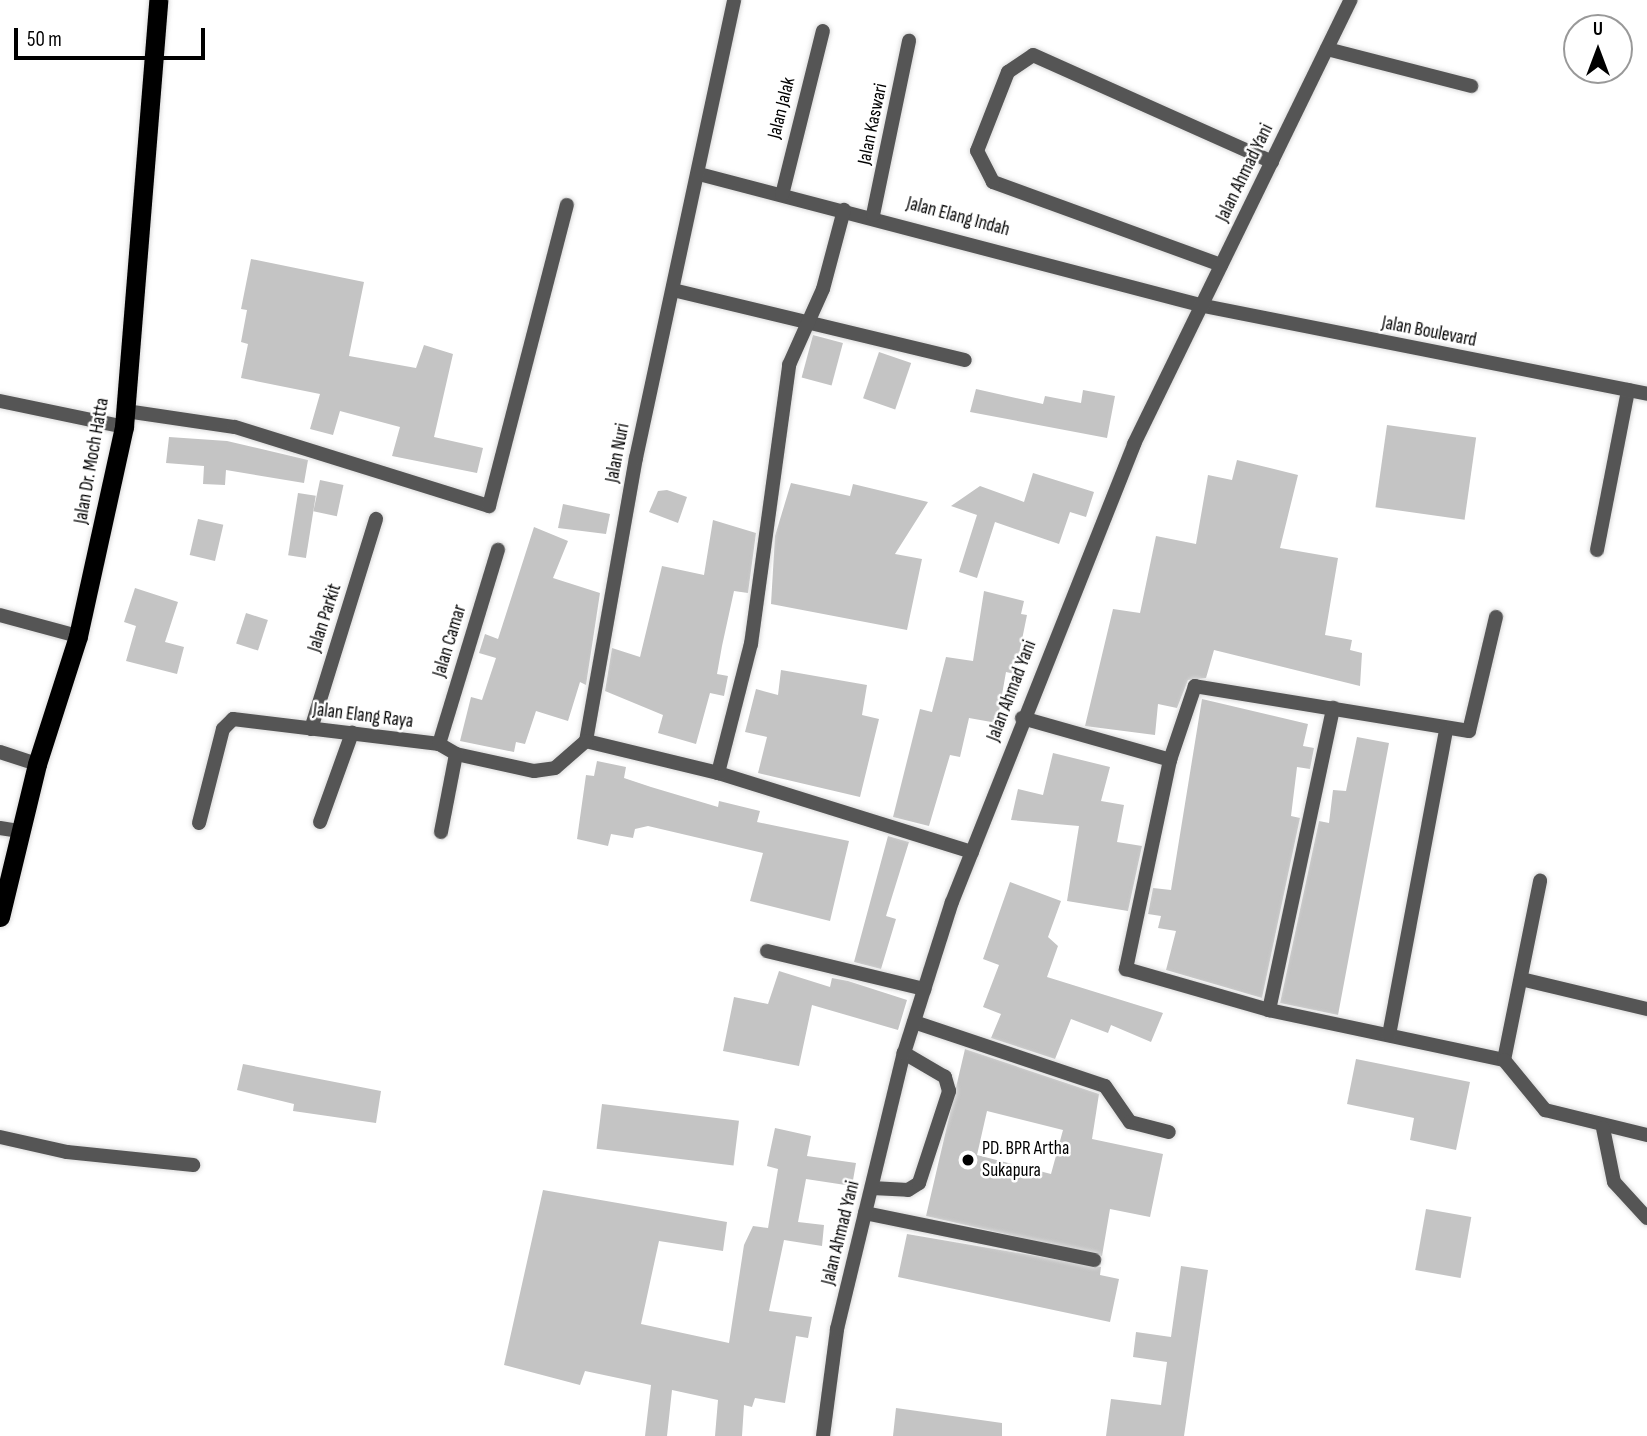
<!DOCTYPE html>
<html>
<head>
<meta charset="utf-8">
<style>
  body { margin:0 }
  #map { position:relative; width:1647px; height:1436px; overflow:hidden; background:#fff; font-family:"Sofia Sans Condensed",sans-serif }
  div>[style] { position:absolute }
  .building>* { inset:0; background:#c4c4c4; transform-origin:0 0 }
  .roads { filter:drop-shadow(0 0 2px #dbdbdb) drop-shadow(0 0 2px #dbdbdb) }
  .service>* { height:14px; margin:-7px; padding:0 7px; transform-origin:7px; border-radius:7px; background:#555 }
  .minor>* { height:14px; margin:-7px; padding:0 7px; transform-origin:7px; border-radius:7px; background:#555 }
  .tertiary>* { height:14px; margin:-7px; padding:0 7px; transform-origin:7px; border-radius:7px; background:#555 }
  .trunk>* { height:19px; margin:-9.5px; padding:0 9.5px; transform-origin:9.5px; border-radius:9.5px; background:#000 }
  .dots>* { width:19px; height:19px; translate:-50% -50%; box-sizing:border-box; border:4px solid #fff; border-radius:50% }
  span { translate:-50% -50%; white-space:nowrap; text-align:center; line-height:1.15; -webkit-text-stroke:5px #fff; paint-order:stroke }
  .street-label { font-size:19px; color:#000 }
  .poi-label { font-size:19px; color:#000 }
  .left { translate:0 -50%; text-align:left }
  .north { position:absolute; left:1563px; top:14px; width:70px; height:70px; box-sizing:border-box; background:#fff; border:2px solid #999; border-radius:50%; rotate:0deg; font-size:19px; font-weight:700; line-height:28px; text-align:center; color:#000 }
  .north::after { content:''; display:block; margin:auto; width:24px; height:32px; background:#000; clip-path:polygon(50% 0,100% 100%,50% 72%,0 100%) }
  .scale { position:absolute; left:14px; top:28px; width:191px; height:32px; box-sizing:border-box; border:4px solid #000; border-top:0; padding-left:9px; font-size:21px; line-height:24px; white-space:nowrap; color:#000; -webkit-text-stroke:5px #fff; paint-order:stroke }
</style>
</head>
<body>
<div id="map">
  <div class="building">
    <div style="clip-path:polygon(251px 259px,364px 282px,349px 356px,416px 368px,424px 345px,453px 354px,434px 437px,483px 448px,477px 473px,392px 456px,400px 427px,340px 411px,333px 435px,310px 429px,320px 394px,241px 378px,248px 344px,241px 342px,247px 310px,241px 309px)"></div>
    <div style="left:813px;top:335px;width:31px;height:44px;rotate:15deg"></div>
    <div style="left:879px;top:352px;width:34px;height:49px;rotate:19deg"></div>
    <div style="clip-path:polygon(976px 389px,1043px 404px,1045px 396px,1081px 403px,1083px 390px,1115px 396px,1107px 438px,970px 412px)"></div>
    <div style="left:1387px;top:425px;width:90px;height:83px;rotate:8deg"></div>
    <div style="clip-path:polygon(169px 437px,227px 441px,308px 460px,304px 483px,226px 470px,225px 485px,203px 484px,204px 466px,166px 463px)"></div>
    <div style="clip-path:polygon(1237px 460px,1298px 475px,1280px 548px,1338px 558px,1325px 635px,1352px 640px,1350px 650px,1362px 653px,1360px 686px,1214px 650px,1206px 678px,1188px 680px,1177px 708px,1158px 704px,1155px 735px,1085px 726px,1113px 609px,1140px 613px,1156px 536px,1196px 544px,1208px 475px,1232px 480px)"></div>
    <div style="clip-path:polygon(1033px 473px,1094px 492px,1086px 517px,1070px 512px,1059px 544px,995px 522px,977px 578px,959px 572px,977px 515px,951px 506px,980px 486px,1024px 502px)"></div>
    <div style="left:320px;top:480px;width:24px;height:32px;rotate:12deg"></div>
    <div style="clip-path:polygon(791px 483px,850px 496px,853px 484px,928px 502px,895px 554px,922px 559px,907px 630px,771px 604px,775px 536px)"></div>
    <div style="clip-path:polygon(667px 490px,687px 497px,678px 523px,649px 512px,658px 491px)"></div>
    <div style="left:298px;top:493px;width:18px;height:63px;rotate:9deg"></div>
    <div style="clip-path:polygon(563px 504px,610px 514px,606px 534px,558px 528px)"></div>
    <div style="left:198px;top:519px;width:26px;height:37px;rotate:13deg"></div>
    <div style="clip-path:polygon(713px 520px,756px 533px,748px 593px,734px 591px,722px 646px,717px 674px,728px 676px,724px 696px,710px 693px,696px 744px,658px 733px,663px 715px,605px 691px,612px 648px,640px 657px,662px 566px,704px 575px)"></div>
    <div style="clip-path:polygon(534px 527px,568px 541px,553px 578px,600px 593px,586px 685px,580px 682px,568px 721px,536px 711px,525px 744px,516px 742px,514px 752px,460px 741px,471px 697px,482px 700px,496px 658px,479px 653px,485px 634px,498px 639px)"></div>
    <div style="clip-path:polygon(135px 588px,178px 602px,165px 642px,184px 647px,177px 674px,126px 661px,136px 626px,124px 622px)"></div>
    <div style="clip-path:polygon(984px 591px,1024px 601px,1021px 614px,1027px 615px,1015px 674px,1006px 672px,997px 723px,969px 718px,960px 757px,950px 755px,929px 826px,893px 817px,920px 709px,932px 712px,946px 657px,973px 661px)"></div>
    <div style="left:246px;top:613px;width:23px;height:32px;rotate:18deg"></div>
    <div style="clip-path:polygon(781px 670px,867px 685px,862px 715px,879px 719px,860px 797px,758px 773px,767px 737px,745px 732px,756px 689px,778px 695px)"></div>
    <div style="clip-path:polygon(1202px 699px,1308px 724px,1303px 746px,1314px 748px,1310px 769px,1297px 767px,1291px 816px,1300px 818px,1262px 998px,1166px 970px,1176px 931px,1158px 928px,1161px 916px,1148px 914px,1153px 888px,1171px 890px)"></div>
    <div style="clip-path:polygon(1357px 737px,1389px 743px,1338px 1015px,1280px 1003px,1319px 821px,1329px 823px,1333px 790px,1346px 791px)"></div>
    <div style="clip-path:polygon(1053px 753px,1110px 767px,1101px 801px,1124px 805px,1117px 842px,1142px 846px,1128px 911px,1067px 901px,1079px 826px,1011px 820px,1018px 789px,1043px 795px)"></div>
    <div style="clip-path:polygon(597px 761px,626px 767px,624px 778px,651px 787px,718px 807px,719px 801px,760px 811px,757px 822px,849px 841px,830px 921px,750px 901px,763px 853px,648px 826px,635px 829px,633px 838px,611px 834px,608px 846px,577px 839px,586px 775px,594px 776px)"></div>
    <div style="clip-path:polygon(888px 836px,909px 842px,886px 916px,896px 919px,881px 969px,854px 962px)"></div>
    <div style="clip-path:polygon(1010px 882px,1061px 901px,1048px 937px,1058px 946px,1047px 977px,1163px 1013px,1151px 1042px,1111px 1025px,1108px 1033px,1071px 1019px,1055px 1059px,991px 1038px,1001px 1014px,983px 1007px,999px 965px,983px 959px)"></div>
    <div style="clip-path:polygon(779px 971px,830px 987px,832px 978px,848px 981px,907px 1000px,898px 1030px,812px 1005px,799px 1066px,723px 1051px,734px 997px,768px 1004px)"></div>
    <div style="clip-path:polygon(evenodd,965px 1049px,1099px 1094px,1092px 1139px,1163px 1154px,1150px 1217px,1110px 1209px,1102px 1256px,926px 1216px,965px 1049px,987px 1111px,1063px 1130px,1051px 1174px,977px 1155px,987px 1111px)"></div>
    <div style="clip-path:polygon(1356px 1059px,1470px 1082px,1456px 1150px,1410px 1140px,1414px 1118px,1347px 1104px)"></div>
    <div style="clip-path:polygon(243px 1064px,381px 1091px,376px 1123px,293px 1111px,294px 1104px,237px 1090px)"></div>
    <div style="left:602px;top:1104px;width:138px;height:45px;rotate:7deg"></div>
    <div style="clip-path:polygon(775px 1128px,811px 1136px,807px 1156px,856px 1163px,852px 1186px,806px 1179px,798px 1222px,824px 1225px,822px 1246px,784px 1240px,769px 1311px,812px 1317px,808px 1338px,796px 1336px,785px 1403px,755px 1398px,752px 1407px,744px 1405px,742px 1436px,715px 1436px,718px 1400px,672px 1390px,667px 1436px,645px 1436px,651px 1385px,585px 1371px,580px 1385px,504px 1365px,543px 1190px,727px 1222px,723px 1251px,659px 1241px,641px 1324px,729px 1343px,744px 1245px,753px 1226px,768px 1228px,778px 1169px,767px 1166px)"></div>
    <div style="left:1426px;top:1209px;width:46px;height:62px;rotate:10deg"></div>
    <div style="clip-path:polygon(907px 1234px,1101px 1267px,1100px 1275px,1119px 1279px,1110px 1322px,898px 1277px)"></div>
    <div style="clip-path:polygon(1181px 1266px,1208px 1270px,1184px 1436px,1106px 1436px,1111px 1399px,1161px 1405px,1167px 1362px,1133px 1357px,1136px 1332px,1171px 1337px)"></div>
    <div style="clip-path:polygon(896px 1408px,1002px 1423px,1002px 1436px,893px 1436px)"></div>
  </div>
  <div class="roads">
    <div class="service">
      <div style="left:1327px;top:49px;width:149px;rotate:14.4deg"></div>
      <div style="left:1221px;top:265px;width:243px;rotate:-160deg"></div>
      <div style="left:993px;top:182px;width:35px;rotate:-117deg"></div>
      <div style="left:977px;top:151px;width:85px;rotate:-68.6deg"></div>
      <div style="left:1008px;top:72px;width:30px;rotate:-34deg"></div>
      <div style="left:1033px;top:55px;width:262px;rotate:24.1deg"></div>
      <div style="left:1597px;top:550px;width:163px;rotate:-79deg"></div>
      <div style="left:767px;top:951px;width:162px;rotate:13.6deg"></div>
      <div style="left:0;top:1137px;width:69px;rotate:12.6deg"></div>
      <div style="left:67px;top:1152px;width:127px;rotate:5.9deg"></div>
      <div style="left:872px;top:1188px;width:36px;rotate:3deg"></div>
      <div style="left:908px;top:1190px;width:13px;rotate:-32deg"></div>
      <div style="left:919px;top:1183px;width:97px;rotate:-71.9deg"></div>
      <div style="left:949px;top:1091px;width:15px;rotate:-106deg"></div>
      <div style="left:945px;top:1077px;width:48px;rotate:-149.7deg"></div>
      <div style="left:865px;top:1213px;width:234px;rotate:11.6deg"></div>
    </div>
    <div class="minor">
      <div style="left:699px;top:174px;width:522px;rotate:14.65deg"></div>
      <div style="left:1204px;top:306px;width:452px;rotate:11.2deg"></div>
      <div style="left:782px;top:195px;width:169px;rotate:-76deg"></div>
      <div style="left:873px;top:215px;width:178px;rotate:-78.3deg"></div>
      <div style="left:673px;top:290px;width:300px;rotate:13.5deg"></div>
      <div style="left:0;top:401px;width:127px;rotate:11.8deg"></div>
      <div style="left:126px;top:411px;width:110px;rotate:8.4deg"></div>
      <div style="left:235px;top:427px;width:266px;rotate:17.3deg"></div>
      <div style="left:489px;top:506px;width:311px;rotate:-75.5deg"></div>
      <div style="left:0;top:615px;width:81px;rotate:15.1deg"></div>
      <div style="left:1496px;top:617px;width:117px;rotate:103.3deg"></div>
      <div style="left:1469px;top:731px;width:278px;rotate:-170.7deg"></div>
      <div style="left:1195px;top:686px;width:78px;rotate:108.7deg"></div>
      <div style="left:1170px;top:760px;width:214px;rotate:101.9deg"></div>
      <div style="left:1126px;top:969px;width:149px;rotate:16deg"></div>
      <div style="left:1269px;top:1010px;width:240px;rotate:12deg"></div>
      <div style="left:1504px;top:1060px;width:183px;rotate:-78.6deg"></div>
      <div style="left:1022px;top:718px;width:154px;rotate:15.8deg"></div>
      <div style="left:311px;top:729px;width:220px;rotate:-72.8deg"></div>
      <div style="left:586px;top:741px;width:287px;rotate:-80deg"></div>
      <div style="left:636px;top:458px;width:468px;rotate:-77.9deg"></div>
      <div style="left:586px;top:741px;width:136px;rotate:13.6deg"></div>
      <div style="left:718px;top:773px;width:266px;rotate:17.3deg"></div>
      <div style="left:439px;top:744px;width:203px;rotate:-73.1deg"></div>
      <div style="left:0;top:752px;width:39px;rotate:18deg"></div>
      <div style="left:718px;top:773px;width:133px;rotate:-75.7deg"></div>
      <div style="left:751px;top:644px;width:282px;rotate:-82.2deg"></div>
      <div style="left:789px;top:365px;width:83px;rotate:-65.9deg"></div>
      <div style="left:823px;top:289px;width:82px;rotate:-75.1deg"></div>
      <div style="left:320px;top:822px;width:95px;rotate:-70.2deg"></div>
      <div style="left:199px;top:823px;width:97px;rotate:-75.7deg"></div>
      <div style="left:223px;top:729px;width:14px;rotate:-45deg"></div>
      <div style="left:233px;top:719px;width:208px;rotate:6.9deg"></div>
      <div style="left:439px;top:744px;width:20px;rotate:30deg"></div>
      <div style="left:456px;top:754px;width:80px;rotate:12.3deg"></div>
      <div style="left:534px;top:771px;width:21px;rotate:-8deg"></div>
      <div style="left:555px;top:768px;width:41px;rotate:-41.1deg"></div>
      <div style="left:0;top:828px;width:20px;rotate:9deg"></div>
      <div style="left:441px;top:832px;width:79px;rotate:-79.1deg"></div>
      <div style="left:1521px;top:979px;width:130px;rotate:13.4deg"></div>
      <div style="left:1269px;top:1010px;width:309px;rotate:-78deg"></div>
      <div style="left:914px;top:1022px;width:201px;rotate:18.5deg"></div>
      <div style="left:1105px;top:1086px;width:44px;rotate:55.2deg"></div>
      <div style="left:1130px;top:1122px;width:40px;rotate:14.4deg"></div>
      <div style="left:1389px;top:1035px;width:309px;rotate:-79.4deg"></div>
      <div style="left:1504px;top:1060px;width:65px;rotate:50.6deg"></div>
      <div style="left:1545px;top:1110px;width:105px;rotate:13.8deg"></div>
      <div style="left:1603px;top:1128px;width:55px;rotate:78.5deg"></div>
      <div style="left:1614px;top:1182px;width:49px;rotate:47.5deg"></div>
    </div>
    <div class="tertiary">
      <div style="left:823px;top:1436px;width:108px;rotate:-82.5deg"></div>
      <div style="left:837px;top:1329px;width:284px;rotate:-76.4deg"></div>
      <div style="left:904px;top:1053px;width:158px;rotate:-72.4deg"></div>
      <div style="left:952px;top:902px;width:493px;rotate:-68.3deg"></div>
      <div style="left:1134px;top:444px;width:494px;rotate:-64deg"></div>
    </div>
    <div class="trunk">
      <div style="left:0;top:917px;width:157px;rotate:-76.4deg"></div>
      <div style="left:37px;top:764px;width:134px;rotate:-72.2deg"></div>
      <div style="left:78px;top:636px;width:214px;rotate:-77.6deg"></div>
      <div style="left:124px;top:427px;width:428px;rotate:-85.4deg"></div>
    </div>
  </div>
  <div class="dots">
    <div style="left:968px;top:1160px;background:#000"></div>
  </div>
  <div class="street-label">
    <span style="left:782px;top:108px;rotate:-76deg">Jalan Jalak</span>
    <span style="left:873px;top:124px;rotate:-78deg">Jalan Kaswari</span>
    <span style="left:1245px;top:173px;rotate:-64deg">Jalan Ahmad Yani</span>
    <span style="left:958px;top:217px;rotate:15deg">Jalan Elang Indah</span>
    <span style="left:1429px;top:332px;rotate:11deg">Jalan Boulevard</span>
    <span style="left:618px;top:453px;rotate:-79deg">Jalan Nuri</span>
    <span style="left:92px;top:461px;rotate:-80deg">Jalan Dr. Moch Hatta</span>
    <span style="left:325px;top:618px;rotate:-72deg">Jalan Parkit</span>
    <span style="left:450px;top:641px;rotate:-73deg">Jalan Camar</span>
    <span style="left:1012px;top:691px;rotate:-69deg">Jalan Ahmad Yani</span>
    <span style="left:363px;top:716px;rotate:7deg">Jalan Elang Raya</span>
    <span style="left:841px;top:1233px;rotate:-76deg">Jalan Ahmad Yani</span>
  </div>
  <div class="poi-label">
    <span class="left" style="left:982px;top:1160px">PD. BPR Artha<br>Sukapura</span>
  </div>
  <div class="north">U</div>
  <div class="scale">50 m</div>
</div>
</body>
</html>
